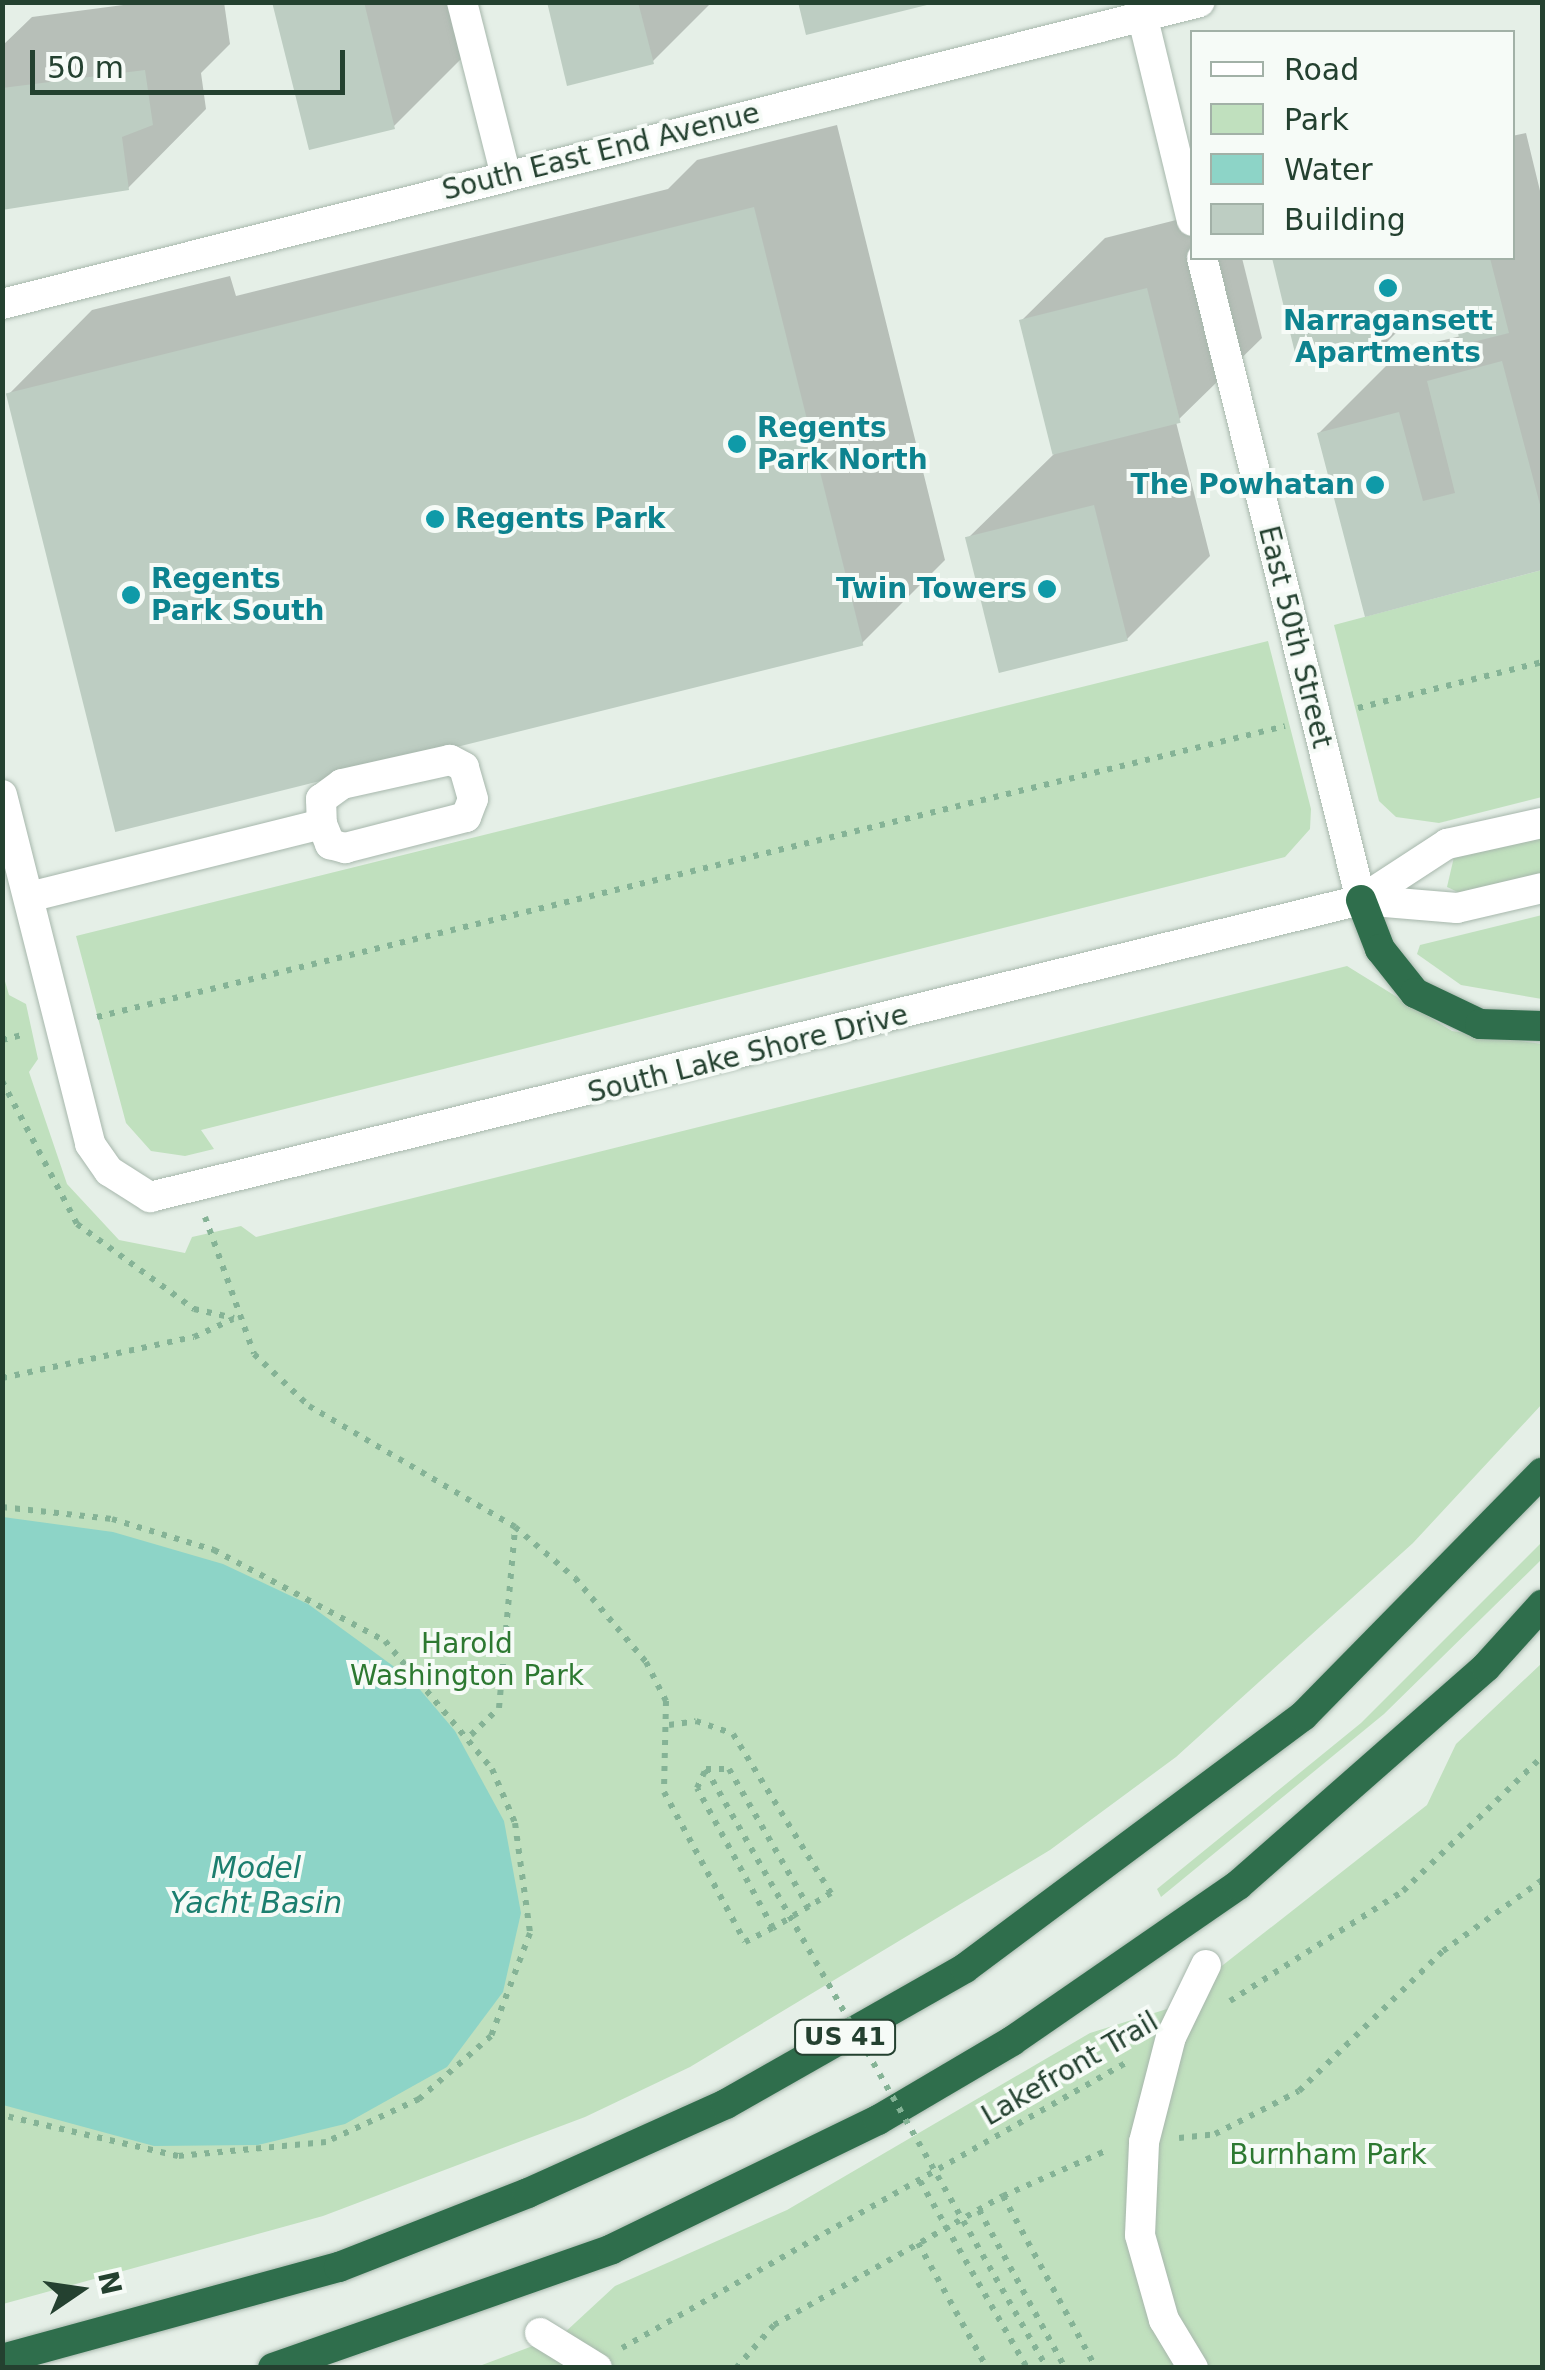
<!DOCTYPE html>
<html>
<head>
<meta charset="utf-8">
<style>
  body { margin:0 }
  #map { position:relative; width:1545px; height:2370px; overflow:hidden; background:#e5efe7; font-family:"DejaVu Sans",sans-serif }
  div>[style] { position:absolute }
  .green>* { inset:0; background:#c0e0be }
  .water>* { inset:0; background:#8dd4c7 }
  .shadow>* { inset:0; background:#0003 }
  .building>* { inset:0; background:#bdcdc2; transform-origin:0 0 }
  .path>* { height:6px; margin-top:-3px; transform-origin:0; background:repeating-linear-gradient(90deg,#85b396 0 5px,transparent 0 13px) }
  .roads { filter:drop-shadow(0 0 2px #a7b7ac) drop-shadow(0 0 2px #a7b7ac) }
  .minor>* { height:30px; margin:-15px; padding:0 15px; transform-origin:15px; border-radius:15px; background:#fff }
  .highway>* { height:30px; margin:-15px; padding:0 15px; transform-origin:15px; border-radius:15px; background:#2f6e4c }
  .path-bridge>* { height:6px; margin-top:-3px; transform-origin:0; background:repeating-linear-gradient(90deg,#85b396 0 5px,transparent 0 13px) }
  .dots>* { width:28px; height:28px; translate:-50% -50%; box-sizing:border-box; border:5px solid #f6fbf7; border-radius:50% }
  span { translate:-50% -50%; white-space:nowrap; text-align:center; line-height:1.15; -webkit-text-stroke:8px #f6fbf7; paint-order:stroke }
  .shield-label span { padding:2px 8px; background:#f6fbf7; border:2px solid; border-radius:8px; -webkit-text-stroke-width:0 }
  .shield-label { font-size:25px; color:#244130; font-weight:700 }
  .street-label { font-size:28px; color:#244130 }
  .culture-label { font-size:28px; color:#0d838f; font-weight:700 }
  .left { translate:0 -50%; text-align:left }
  .right { translate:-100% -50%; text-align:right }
  .park-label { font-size:28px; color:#2d7931 }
  .water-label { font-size:30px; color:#1c7f6f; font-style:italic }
  .frame { position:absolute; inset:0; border:5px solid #244130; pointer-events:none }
  .legend { position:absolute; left:1190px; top:30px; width:325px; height:230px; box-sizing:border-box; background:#f6fbf7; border:2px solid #a2b1a7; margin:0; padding:12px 18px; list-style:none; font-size:30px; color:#244130 }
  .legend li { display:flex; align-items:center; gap:20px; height:50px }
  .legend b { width:50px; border:2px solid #a2b1a7 }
  .north { position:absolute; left:30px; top:2240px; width:100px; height:100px; -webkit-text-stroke:8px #f6fbf7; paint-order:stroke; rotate:77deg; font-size:28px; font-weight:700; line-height:40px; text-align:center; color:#244130 }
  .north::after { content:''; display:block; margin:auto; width:35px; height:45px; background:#244130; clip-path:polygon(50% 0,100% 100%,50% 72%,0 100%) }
  .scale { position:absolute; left:30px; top:50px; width:315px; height:45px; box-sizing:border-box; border:5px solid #244130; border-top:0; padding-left:12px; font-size:30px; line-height:35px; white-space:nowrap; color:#244130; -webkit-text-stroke:8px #f6fbf7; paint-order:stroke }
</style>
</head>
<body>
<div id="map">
  <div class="green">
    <div style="clip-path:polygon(1542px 570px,1542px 797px,1439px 823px,1396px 817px,1379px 801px,1334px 625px)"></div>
    <div style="clip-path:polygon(1268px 641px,1311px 809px,1310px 829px,1285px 857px,201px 1130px,214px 1149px,185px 1156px,151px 1151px,126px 1123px,76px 936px)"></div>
    <div style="clip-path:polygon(1542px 837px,1542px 874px,1462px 894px,1447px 887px,1454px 857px)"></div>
    <div style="clip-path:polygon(1542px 915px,1542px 999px,1461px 985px,1417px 954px,1420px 945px)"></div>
    <div style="clip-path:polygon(1347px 966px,1452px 1031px,1542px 1044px,1542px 1404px,1413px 1543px,1176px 1757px,1050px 1850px,690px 2067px,585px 2117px,323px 2216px,3px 2304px,2px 971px,9px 995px,26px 1004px,38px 1059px,29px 1072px,67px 1184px,119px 1240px,185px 1253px,192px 1237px,241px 1226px,256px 1237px)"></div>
    <div style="clip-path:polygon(1542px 1542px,1542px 1559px,1384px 1714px,1161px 1897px,1157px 1889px,1361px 1723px)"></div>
    <div style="clip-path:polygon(1542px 1663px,1542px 2367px,474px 2368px,562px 2335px,615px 2286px,787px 2210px,1090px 2033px,1167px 2009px,1427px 1805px,1456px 1744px)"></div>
  </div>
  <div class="water">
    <div style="clip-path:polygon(3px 1517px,113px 1532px,223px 1564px,308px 1604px,411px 1679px,455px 1731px,504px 1821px,521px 1913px,503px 1992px,447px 2067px,345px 2124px,258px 2145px,154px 2146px,3px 2105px)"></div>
  </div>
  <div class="shadow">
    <div style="clip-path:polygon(146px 2px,224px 2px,230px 44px,201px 73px,206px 109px,128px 188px,2px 207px,2px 46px,32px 17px)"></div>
    <div style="clip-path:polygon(275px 2px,461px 2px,472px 48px,394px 126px)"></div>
    <div style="clip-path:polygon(549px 2px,712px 2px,652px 62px)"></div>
    <div style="clip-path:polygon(837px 125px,945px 560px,861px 644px,9px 394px,92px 310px,230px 276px,236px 296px,668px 189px,697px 160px)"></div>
    <div style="clip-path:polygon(1526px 133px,1542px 199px,1542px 568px,1367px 614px,1319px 433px,1402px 350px,1461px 336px,1455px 315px,1402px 327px,1383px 346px,1297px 350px,1275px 258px,1512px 258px,1512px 136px)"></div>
    <div style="clip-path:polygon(1192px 216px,1192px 258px,1242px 258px,1262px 338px,1176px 422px,1210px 556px,1127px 639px,968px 538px,1054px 454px,1022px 320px,1105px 238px)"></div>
  </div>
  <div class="building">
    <div style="clip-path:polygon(272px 2px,364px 2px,395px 129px,309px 150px)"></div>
    <div style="clip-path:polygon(547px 2px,638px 2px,654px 64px,567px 86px)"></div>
    <div style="clip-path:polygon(798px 2px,931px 2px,931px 4px,806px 35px)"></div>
    <div style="clip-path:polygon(145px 70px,153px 125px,122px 137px,129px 190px,2px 210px,2px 88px)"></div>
    <div style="left:754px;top:207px;width:452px;height:771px;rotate:76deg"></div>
    <div style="clip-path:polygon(1272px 258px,1490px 258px,1509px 333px,1461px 345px,1454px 318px,1381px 335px,1385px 348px,1320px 364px,1316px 348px,1295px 353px)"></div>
    <div style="left:1147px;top:288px;width:139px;height:132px;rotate:76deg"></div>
    <div style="clip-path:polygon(1502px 361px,1542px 512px,1542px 570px,1365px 617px,1317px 433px,1399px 412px,1423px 501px,1455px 493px,1427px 381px)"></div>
    <div style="left:1094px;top:505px;width:140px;height:133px;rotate:76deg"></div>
  </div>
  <div class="path">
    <div style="left:1358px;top:708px;width:190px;rotate:-14deg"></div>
    <div style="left:97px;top:1017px;width:1223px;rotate:-13.76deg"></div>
    <div style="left:2px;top:1040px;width:25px;rotate:-14deg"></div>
    <div style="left:2px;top:1081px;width:161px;rotate:62.3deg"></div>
    <div style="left:77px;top:1224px;width:145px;rotate:36deg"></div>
    <div style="left:194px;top:1309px;width:41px;rotate:12.7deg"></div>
    <div style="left:205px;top:1217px;width:145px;rotate:70.3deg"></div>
    <div style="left:254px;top:1354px;width:76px;rotate:43.4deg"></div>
    <div style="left:309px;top:1406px;width:239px;rotate:30.4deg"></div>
    <div style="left:515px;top:1527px;width:79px;rotate:40.4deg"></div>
    <div style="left:575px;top:1578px;width:110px;rotate:49.8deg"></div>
    <div style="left:646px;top:1662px;width:44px;rotate:62.9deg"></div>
    <div style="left:666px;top:1701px;width:91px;rotate:91.3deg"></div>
    <div style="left:664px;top:1792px;width:170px;rotate:61.6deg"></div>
    <div style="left:745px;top:1942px;width:31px;rotate:-27deg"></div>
    <div style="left:773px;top:1928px;width:159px;rotate:-118.5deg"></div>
    <div style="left:697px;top:1788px;width:21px;rotate:-65deg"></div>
    <div style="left:706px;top:1769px;width:23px"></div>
    <div style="left:729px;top:1769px;width:160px;rotate:60.1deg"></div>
    <div style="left:2px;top:1378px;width:196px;rotate:-12.1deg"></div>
    <div style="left:194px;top:1337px;width:43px;rotate:-24.8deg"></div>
    <div style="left:2px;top:1507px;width:111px;rotate:6.2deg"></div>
    <div style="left:112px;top:1519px;width:107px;rotate:16.9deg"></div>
    <div style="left:214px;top:1550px;width:194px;rotate:28deg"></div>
    <div style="left:385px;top:1641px;width:167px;rotate:50.1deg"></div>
    <div style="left:492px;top:1769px;width:59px;rotate:66.9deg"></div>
    <div style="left:515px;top:1823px;width:111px;rotate:82.2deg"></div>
    <div style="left:530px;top:1933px;width:110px;rotate:110.7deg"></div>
    <div style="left:491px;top:2036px;width:96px;rotate:138.8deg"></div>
    <div style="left:419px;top:2099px;width:102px;rotate:155.2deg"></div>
    <div style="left:326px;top:2142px;width:149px;rotate:174.6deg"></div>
    <div style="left:178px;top:2156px;width:181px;rotate:-166.9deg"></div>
    <div style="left:669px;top:1725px;width:27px;rotate:-8deg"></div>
    <div style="left:696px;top:1721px;width:39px;rotate:19deg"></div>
    <div style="left:733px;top:1734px;width:187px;rotate:58.4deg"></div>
    <div style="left:831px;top:1893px;width:68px;rotate:148.9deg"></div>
    <div style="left:471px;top:1735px;width:39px;rotate:-44deg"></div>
    <div style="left:499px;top:1708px;width:182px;rotate:-84.9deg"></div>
    <div style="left:1230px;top:2001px;width:205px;rotate:-32.4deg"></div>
    <div style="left:1403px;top:1891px;width:193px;rotate:-44deg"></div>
    <div style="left:1179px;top:2138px;width:36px;rotate:-6deg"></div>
    <div style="left:1215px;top:2134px;width:94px;rotate:-27.1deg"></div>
    <div style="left:1299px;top:2091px;width:201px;rotate:-44.2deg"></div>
    <div style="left:1443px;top:1951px;width:122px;rotate:-35.6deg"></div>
    <div style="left:920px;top:2181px;width:215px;rotate:60.2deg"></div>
    <div style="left:1003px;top:2196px;width:196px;rotate:61.6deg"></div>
    <div style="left:979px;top:2210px;width:180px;rotate:61.4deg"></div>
    <div style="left:918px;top:2243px;width:143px;rotate:61.1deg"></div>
    <div style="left:622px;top:2348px;width:583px;rotate:-29.51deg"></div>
    <div style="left:736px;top:2368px;width:57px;rotate:-48.5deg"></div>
    <div style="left:774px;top:2325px;width:263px;rotate:-29.4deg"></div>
    <div style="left:1003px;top:2196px;width:115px;rotate:-23.7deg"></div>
  </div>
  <div class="roads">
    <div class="minor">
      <div style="left:462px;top:2px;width:179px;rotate:75.8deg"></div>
      <div style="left:1139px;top:2px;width:225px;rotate:76.4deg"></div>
      <div style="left:1202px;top:258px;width:661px;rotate:76.09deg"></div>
      <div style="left:2px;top:304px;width:1235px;rotate:-14.15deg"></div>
      <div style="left:2px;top:795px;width:360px;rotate:75.8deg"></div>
      <div style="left:90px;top:1144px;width:33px;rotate:55deg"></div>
      <div style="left:109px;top:1171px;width:49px;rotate:32.4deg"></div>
      <div style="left:150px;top:1197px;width:1247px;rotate:-13.78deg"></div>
      <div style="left:1361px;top:900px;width:96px;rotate:4.8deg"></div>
      <div style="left:1457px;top:908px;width:87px;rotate:-13.2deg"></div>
      <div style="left:29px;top:897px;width:302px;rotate:-14deg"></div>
      <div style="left:322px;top:824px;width:22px;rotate:68deg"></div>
      <div style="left:330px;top:844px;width:16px;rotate:15deg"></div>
      <div style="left:345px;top:848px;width:125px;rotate:-14.4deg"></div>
      <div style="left:466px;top:817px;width:19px;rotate:-69deg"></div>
      <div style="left:473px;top:799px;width:33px;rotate:-106deg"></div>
      <div style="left:464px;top:767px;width:16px;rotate:-153deg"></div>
      <div style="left:450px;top:760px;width:111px;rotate:167.5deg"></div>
      <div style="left:342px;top:784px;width:26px;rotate:144deg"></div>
      <div style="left:321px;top:799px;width:25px;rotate:88deg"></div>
      <div style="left:1361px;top:900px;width:103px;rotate:-33.1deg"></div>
      <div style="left:1447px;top:844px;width:97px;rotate:-12.5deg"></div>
      <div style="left:540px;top:2333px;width:67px;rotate:31.6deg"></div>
      <div style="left:1193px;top:2368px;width:56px;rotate:-121.1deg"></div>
      <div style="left:1164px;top:2320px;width:88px;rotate:-105.8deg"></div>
      <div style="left:1140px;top:2235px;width:93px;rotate:-87.5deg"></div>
      <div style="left:1144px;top:2142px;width:108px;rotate:-75.6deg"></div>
      <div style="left:1171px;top:2037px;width:80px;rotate:-64.1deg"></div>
    </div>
    <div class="highway">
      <div style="left:1361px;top:900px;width:53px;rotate:68.8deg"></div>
      <div style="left:1380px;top:949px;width:56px;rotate:51.5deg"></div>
      <div style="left:1415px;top:993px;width:72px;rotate:25.5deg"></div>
      <div style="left:1480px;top:1024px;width:62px;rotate:1.8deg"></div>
      <div style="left:2px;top:2359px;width:349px;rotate:-15.3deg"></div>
      <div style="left:339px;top:2267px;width:203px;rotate:-21.4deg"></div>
      <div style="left:528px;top:2193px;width:217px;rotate:-24.2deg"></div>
      <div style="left:726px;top:2104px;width:275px;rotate:-29.6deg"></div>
      <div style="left:965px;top:1968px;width:422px;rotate:-36.7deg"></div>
      <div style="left:1303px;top:1716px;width:341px;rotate:-45.5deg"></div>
      <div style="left:273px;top:2368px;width:359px;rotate:-19.3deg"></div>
      <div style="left:612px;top:2249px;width:296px;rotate:-25.9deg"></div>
      <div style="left:878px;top:2120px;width:156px;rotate:-30.5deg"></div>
      <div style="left:1012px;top:2041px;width:275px;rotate:-34.6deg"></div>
      <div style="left:1238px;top:1885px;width:330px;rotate:-41.3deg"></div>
      <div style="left:1486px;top:1667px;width:84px;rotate:-47.9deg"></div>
    </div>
  </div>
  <div class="path-bridge">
    <div style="left:706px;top:1769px;width:689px;rotate:60.35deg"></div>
  </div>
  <div class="dots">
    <div style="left:1388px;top:288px;background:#0f9aa8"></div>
    <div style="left:737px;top:444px;background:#0f9aa8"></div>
    <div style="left:1375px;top:485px;background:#0f9aa8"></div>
    <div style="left:435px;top:519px;background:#0f9aa8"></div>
    <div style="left:1047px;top:589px;background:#0f9aa8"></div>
    <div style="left:131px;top:595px;background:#0f9aa8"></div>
  </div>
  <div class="shield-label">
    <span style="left:845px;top:2037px">US 41</span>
  </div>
  <div class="street-label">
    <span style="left:601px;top:152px;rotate:-14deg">South East End Avenue</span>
    <span style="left:1295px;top:637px;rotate:76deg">East 50th Street</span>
    <span style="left:748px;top:1054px;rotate:-14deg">South Lake Shore Drive</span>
    <span style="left:1070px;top:2069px;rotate:-30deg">Lakefront Trail</span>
  </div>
  <div class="culture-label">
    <span style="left:1388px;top:337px">Narragansett<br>Apartments</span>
    <span class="left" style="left:757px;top:444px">Regents<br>Park North</span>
    <span class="right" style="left:1355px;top:485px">The Powhatan</span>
    <span class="left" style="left:455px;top:519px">Regents Park</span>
    <span class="left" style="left:151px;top:595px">Regents<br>Park South</span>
    <span class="right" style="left:1027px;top:589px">Twin Towers</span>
  </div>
  <div class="park-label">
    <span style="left:467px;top:1660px">Harold<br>Washington Park</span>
    <span style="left:1328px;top:2155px">Burnham Park</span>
  </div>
  <div class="water-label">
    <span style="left:256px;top:1885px">Model<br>Yacht Basin</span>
  </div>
  <div class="frame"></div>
  <ul class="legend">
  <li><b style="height:12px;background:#fff"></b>Road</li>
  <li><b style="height:28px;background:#c0e0be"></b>Park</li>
  <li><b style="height:28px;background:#8dd4c7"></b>Water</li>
  <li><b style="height:28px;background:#bdcdc2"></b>Building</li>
  </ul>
  <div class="north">N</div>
  <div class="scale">50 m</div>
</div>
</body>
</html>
